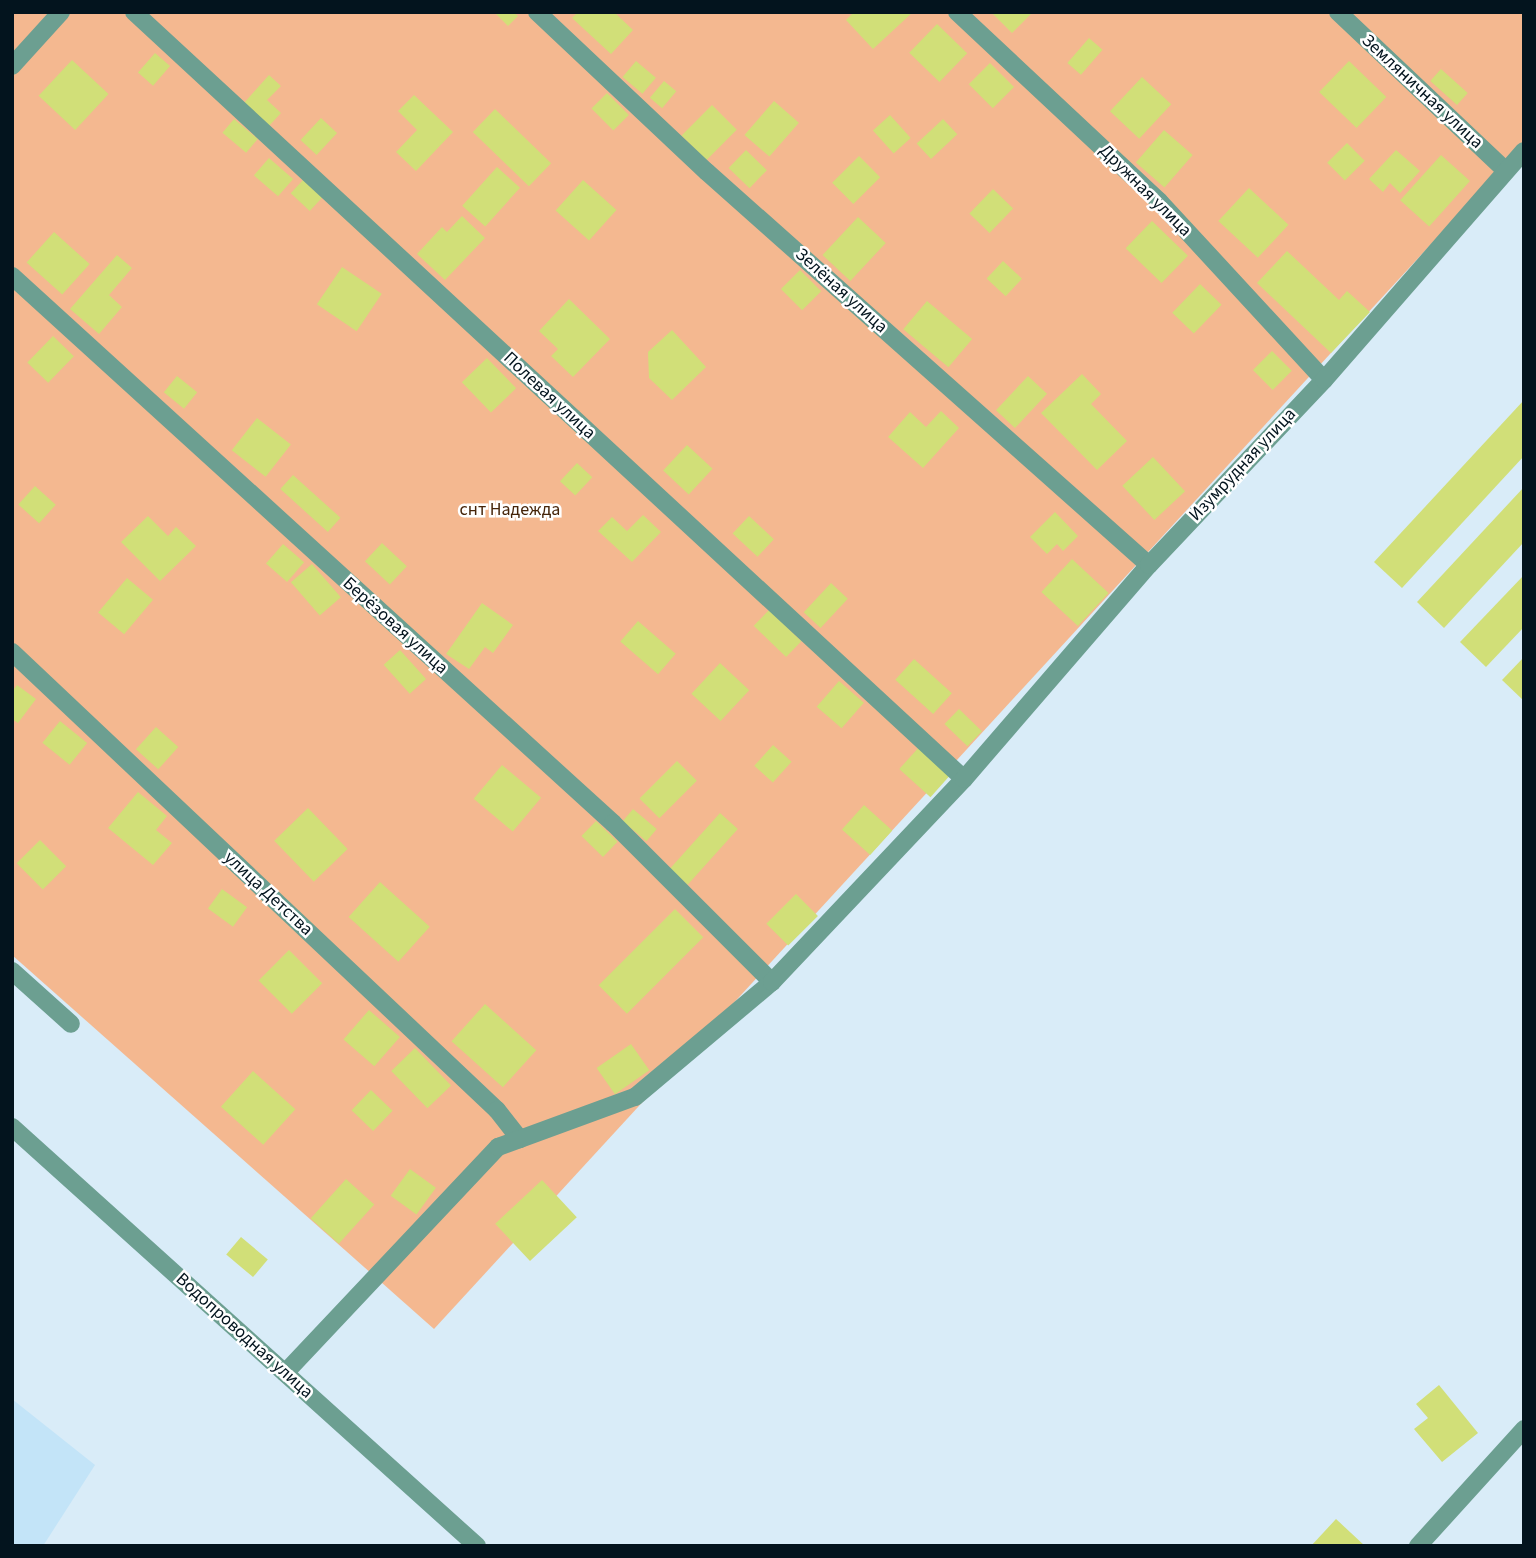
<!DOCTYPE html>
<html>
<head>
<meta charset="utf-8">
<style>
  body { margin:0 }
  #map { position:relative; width:1536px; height:1558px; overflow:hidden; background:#d9ecf8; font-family:"Source Sans 3",sans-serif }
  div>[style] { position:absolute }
  .built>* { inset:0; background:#c3e4f8 }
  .green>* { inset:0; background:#f4b890 }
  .building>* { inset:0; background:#d1df78; transform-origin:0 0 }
  .street>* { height:18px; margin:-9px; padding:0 9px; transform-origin:9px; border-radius:9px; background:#6c9f91 }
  span { translate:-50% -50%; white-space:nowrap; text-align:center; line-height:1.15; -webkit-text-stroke:5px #fff; paint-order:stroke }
  .street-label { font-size:18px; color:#03141e }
  .park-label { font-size:18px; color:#452409 }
  .frame { position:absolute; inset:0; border:14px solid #03141e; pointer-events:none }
</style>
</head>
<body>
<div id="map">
  <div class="built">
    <div style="clip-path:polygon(12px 1399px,95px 1465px,43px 1546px,12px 1546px)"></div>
  </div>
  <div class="green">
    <div style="clip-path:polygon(12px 12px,1524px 12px,1524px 143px,434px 1329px,12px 955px)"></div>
  </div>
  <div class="building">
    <div style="clip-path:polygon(494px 12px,513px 12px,518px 16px,508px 26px)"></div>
    <div style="clip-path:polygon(578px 12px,614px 12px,633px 30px,611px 54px,572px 18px)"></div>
    <div style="clip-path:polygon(854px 12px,913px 12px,873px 49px,846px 20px)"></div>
    <div style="clip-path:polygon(991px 12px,1033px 12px,1012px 33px)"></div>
    <div style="left:937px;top:24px;width:42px;height:40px;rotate:44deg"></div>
    <div style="left:1089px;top:38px;width:18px;height:33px;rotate:41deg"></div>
    <div style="left:155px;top:53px;width:20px;height:26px;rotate:41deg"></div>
    <div style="left:72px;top:60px;width:50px;height:49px;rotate:43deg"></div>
    <div style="left:636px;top:61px;width:26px;height:21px;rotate:40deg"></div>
    <div style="left:1349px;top:61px;width:52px;height:43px;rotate:44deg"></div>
    <div style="left:990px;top:63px;width:34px;height:30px;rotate:45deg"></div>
    <div style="left:1441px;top:69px;width:36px;height:16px;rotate:42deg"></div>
    <div style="clip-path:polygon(269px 75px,281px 86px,267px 100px,281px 113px,268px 127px,243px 104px)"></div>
    <div style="left:1142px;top:77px;width:40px;height:47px;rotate:43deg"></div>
    <div style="left:664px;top:81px;width:16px;height:22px;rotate:40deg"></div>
    <div style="left:607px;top:93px;width:31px;height:22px;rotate:45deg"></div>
    <div style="clip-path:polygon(414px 95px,453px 132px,416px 171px,396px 152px,417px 130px,398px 111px)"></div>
    <div style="left:774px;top:101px;width:33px;height:45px;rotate:41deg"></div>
    <div style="left:712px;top:105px;width:35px;height:43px;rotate:45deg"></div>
    <div style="left:495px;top:109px;width:78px;height:32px;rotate:44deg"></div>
    <div style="left:890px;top:115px;width:31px;height:23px;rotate:48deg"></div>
    <div style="left:321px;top:118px;width:22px;height:30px;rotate:43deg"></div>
    <div style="left:234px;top:119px;width:31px;height:18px;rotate:40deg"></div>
    <div style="left:943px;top:119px;width:21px;height:36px;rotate:47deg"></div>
    <div style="left:1164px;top:130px;width:38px;height:43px;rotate:41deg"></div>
    <div style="left:1347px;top:143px;width:25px;height:28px;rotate:45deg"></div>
    <div style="left:746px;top:150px;width:29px;height:25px;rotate:44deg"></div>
    <div style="clip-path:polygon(1396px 150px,1420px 171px,1400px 193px,1390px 183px,1383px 192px,1369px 179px)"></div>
    <div style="left:1441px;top:155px;width:39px;height:61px;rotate:42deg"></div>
    <div style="left:859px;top:156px;width:30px;height:38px;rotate:45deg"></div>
    <div style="left:269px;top:158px;width:32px;height:23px;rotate:41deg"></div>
    <div style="left:497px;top:167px;width:31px;height:52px;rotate:42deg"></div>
    <div style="left:303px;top:180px;width:26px;height:18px;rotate:43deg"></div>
    <div style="left:583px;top:180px;width:45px;height:41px;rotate:42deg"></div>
    <div style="left:1249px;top:188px;width:54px;height:45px;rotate:43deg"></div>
    <div style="left:993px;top:189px;width:28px;height:34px;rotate:44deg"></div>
    <div style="clip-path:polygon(462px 216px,485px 238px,445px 280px,417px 254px,442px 227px,447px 232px)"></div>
    <div style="left:858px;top:217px;width:38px;height:52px;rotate:43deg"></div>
    <div style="left:1152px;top:221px;width:50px;height:38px;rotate:44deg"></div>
    <div style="left:54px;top:232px;width:48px;height:41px;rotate:42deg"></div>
    <div style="clip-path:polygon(1287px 251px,1339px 300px,1347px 291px,1370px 312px,1331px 353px,1257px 283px)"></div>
    <div style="clip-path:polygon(117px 255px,132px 268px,109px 295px,122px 307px,99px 334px,70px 309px)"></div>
    <div style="left:1003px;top:261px;width:26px;height:24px;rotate:43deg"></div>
    <div style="left:342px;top:267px;width:48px;height:45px;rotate:34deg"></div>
    <div style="left:800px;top:270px;width:30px;height:27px;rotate:45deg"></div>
    <div style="left:1200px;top:284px;width:30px;height:40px;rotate:44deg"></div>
    <div style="clip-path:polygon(569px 299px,610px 339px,573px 377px,551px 356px,558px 349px,539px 331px)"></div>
    <div style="left:927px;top:301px;width:59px;height:37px;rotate:40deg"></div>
    <div style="clip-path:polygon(672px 330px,706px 367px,672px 400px,649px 378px,648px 352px)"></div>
    <div style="left:53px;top:336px;width:29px;height:37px;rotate:44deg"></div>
    <div style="left:1272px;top:351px;width:28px;height:27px;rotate:45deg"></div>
    <div style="left:487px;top:358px;width:42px;height:35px;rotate:46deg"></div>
    <div style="clip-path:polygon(1082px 374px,1101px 394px,1091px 404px,1127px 441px,1097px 470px,1041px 413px)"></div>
    <div style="left:177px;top:376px;width:26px;height:21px;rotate:39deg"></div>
    <div style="left:1028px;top:376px;width:26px;height:47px;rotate:43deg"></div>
    <div style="clip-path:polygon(1524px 400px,1524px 456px,1402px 588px,1374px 562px)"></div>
    <div style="clip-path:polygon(941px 411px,959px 428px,923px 468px,888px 437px,910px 412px,926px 427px)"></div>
    <div style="left:257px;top:418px;width:43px;height:41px;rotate:38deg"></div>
    <div style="left:687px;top:445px;width:35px;height:35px;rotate:43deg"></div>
    <div style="left:1153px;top:457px;width:47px;height:42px;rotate:47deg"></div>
    <div style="left:577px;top:463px;width:21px;height:25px;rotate:43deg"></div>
    <div style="left:293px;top:475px;width:64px;height:19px;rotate:42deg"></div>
    <div style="left:35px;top:486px;width:28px;height:25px;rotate:42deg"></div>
    <div style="clip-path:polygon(1524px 487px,1524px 542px,1444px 628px,1417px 602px)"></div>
    <div style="clip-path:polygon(1055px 512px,1078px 536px,1063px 551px,1057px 544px,1047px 554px,1030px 537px)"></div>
    <div style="clip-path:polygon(643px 515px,661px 532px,632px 562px,598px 531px,612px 517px,627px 531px)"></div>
    <div style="clip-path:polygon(148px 516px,168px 536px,176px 527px,196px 546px,160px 581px,121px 542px)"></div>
    <div style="left:749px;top:516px;width:34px;height:24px;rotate:43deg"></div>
    <div style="left:382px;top:543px;width:34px;height:25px;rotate:43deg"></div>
    <div style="left:283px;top:544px;width:28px;height:26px;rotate:41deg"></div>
    <div style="left:1072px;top:559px;width:50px;height:45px;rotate:43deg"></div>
    <div style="left:312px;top:564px;width:44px;height:28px;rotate:49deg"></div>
    <div style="clip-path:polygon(1524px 575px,1524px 627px,1486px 667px,1460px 642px)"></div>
    <div style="left:127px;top:578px;width:34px;height:45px;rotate:40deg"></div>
    <div style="left:831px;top:583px;width:23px;height:40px;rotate:43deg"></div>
    <div style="clip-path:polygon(482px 603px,513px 625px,493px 653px,485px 647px,469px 669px,446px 654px)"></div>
    <div style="left:769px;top:610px;width:45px;height:22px;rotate:44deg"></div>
    <div style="left:638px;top:621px;width:50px;height:27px;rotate:41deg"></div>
    <div style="left:400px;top:650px;width:39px;height:22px;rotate:48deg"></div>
    <div style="clip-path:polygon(1524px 657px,1524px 701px,1502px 680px)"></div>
    <div style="left:914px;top:659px;width:51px;height:28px;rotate:42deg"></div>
    <div style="left:720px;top:663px;width:40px;height:42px;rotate:43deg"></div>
    <div style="left:839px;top:681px;width:33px;height:34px;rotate:41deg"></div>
    <div style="clip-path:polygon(17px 685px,36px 699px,18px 723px,12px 719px,12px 692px)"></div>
    <div style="left:959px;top:709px;width:32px;height:21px;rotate:44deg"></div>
    <div style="left:60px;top:721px;width:35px;height:28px;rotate:39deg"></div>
    <div style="left:156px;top:727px;width:30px;height:30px;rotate:42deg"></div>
    <div style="left:773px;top:745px;width:25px;height:28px;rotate:42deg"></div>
    <div style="left:920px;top:746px;width:42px;height:31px;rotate:42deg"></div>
    <div style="left:677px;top:761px;width:28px;height:53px;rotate:45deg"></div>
    <div style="left:502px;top:765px;width:51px;height:44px;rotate:40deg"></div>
    <div style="clip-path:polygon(138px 792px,167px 816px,156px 830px,172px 843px,153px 865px,108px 828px)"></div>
    <div style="left:864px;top:805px;width:38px;height:33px;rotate:42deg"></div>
    <div style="left:308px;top:808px;width:57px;height:47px;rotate:46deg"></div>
    <div style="left:633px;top:809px;width:31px;height:16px;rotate:40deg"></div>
    <div style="left:720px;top:813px;width:24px;height:75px;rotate:42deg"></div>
    <div style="left:596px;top:821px;width:30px;height:21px;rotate:44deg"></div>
    <div style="left:40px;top:840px;width:37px;height:33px;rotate:45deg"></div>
    <div style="left:380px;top:882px;width:67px;height:47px;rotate:42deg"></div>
    <div style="left:222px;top:889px;width:31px;height:24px;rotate:36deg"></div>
    <div style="left:796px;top:894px;width:31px;height:42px;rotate:45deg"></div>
    <div style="left:675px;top:909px;width:40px;height:108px;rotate:45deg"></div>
    <div style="left:289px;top:950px;width:47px;height:43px;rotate:45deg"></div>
    <div style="left:485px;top:1004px;width:69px;height:50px;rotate:42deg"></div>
    <div style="left:369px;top:1010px;width:41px;height:39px;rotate:41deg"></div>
    <div style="left:631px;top:1044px;width:32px;height:42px;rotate:55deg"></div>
    <div style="left:415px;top:1048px;width:52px;height:33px;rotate:46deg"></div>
    <div style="left:253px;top:1071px;width:57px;height:48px;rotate:42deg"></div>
    <div style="left:371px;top:1090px;width:30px;height:28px;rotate:44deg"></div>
    <div style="left:410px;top:1169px;width:32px;height:33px;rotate:36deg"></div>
    <div style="left:346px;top:1179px;width:38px;height:53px;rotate:42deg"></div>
    <div style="left:542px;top:1180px;width:51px;height:64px;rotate:47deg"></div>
    <div style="left:241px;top:1237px;width:35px;height:23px;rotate:40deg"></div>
    <div style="clip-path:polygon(1439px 1385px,1478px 1433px,1442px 1462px,1414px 1429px,1428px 1418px,1416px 1404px)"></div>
    <div style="clip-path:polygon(1336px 1519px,1365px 1546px,1311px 1546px)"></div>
  </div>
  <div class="street">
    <div style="left:134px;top:12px;width:1130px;rotate:42.74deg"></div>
    <div style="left:537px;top:12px;width:233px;rotate:43.3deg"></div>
    <div style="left:707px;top:172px;width:591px;rotate:41.64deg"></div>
    <div style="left:957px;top:12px;width:277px;rotate:43.1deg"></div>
    <div style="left:1159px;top:201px;width:243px;rotate:47.3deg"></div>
    <div style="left:1338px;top:12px;width:231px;rotate:43.4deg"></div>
    <div style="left:12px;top:66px;width:73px;rotate:-47.8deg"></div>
    <div style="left:12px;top:276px;width:813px;rotate:42.31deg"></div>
    <div style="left:613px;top:823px;width:225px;rotate:45deg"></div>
    <div style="left:12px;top:652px;width:667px;rotate:43.36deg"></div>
    <div style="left:497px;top:1110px;width:37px;rotate:52deg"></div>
    <div style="left:12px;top:971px;width:79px;rotate:41.9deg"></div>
    <div style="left:12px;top:1127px;width:626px;rotate:42.02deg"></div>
    <div style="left:285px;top:1373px;width:311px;rotate:-46.7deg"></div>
    <div style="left:498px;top:1147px;width:146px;rotate:-20.1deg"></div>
    <div style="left:635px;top:1097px;width:179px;rotate:-40deg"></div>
    <div style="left:772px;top:982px;width:279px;rotate:-46.6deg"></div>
    <div style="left:964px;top:779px;width:283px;rotate:-49.2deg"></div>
    <div style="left:1149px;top:565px;width:255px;rotate:-46.6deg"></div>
    <div style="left:1324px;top:380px;width:304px;rotate:-48.9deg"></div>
    <div style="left:1418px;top:1546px;width:158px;rotate:-47.8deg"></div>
  </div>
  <div class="street-label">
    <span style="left:1422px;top:92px;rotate:43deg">Земляничная улица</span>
    <span style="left:1145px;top:191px;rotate:45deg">Дружная улица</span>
    <span style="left:841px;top:291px;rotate:42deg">Зелёная улица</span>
    <span style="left:549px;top:396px;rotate:43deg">Полевая улица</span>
    <span style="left:1243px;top:465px;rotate:-47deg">Изумрудная улица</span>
    <span style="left:395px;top:626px;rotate:42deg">Берёзовая улица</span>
    <span style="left:268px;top:894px;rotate:43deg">улица Детства</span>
    <span style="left:244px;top:1336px;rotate:42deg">Водопроводная улица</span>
  </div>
  <div class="park-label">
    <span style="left:510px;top:510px">снт Надежда</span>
  </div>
  <div class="frame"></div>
</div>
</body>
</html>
